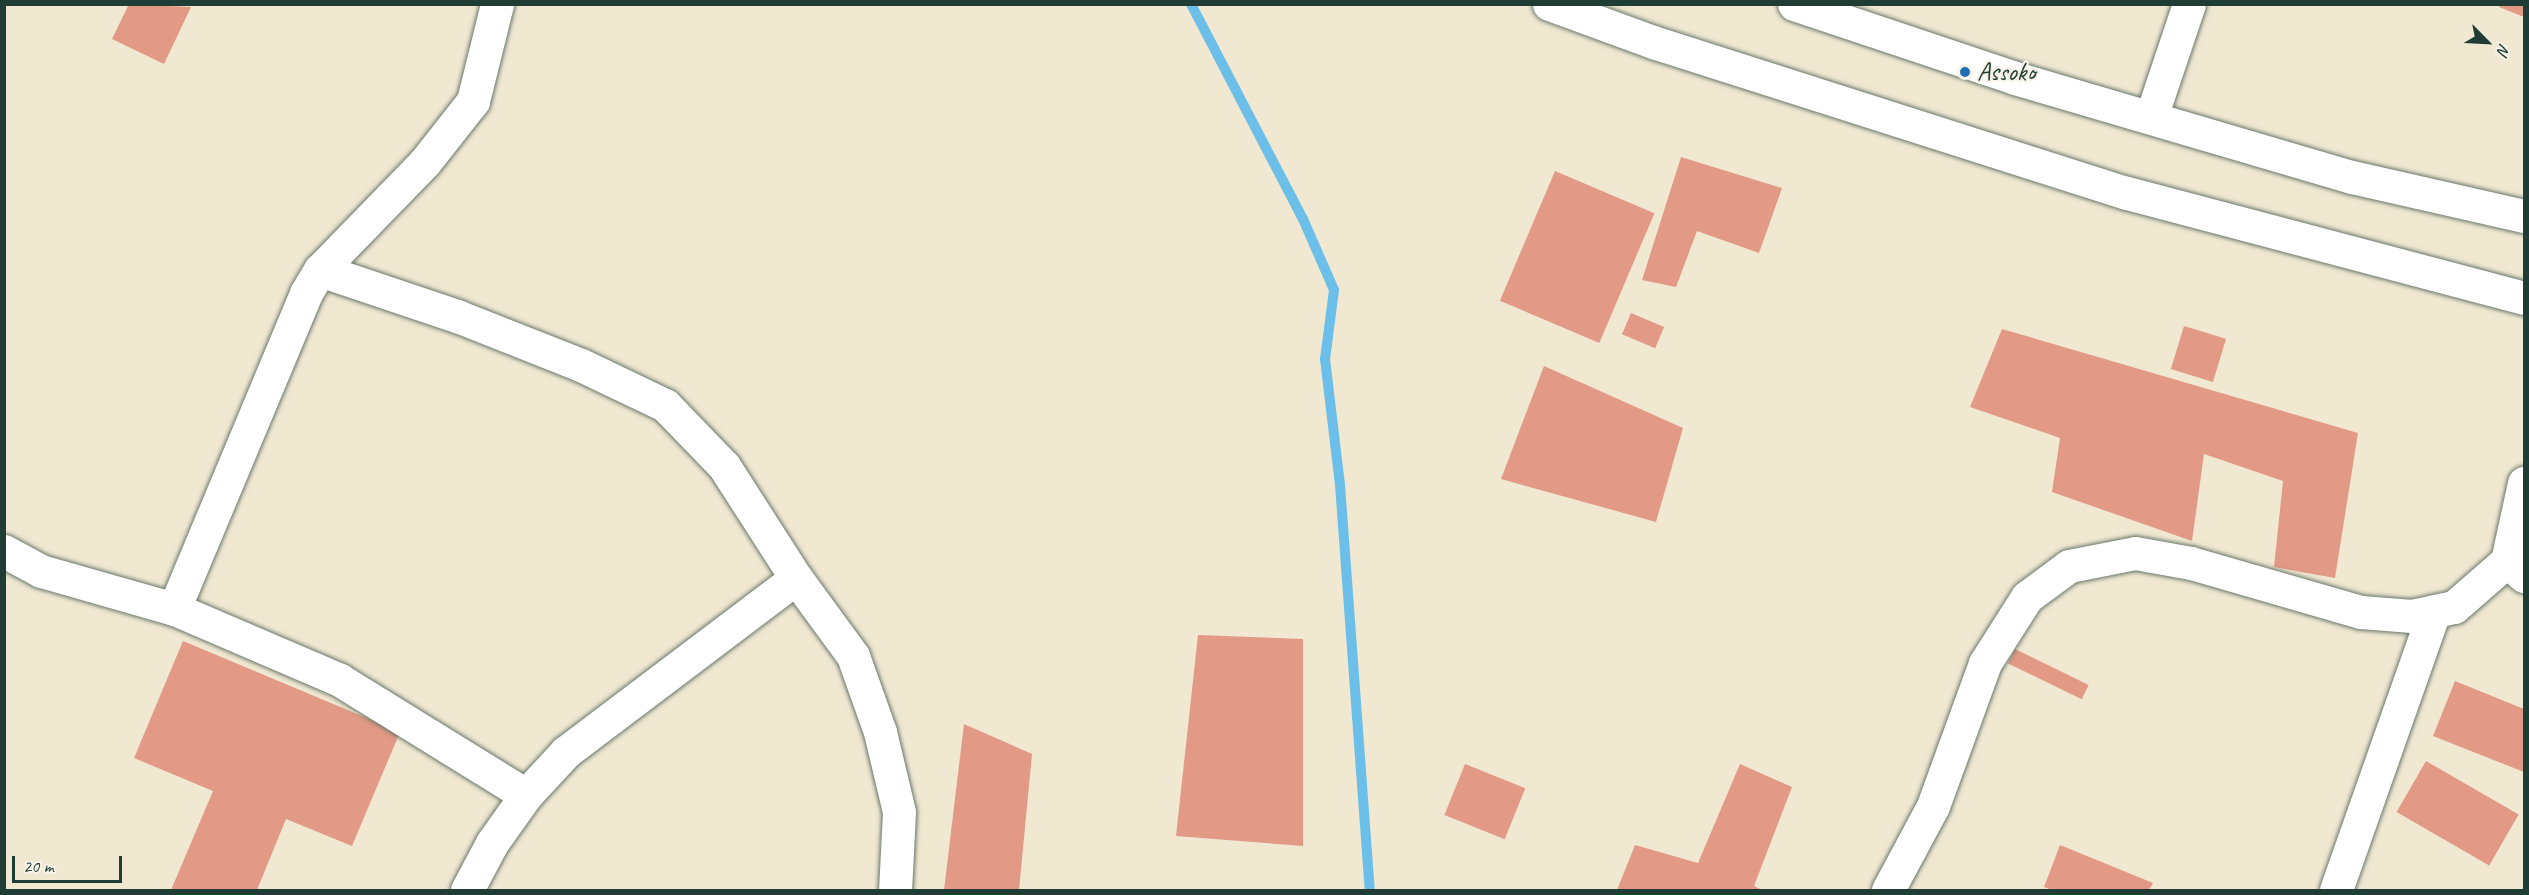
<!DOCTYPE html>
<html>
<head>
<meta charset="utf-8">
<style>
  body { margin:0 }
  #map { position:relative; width:2529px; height:895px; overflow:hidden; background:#f1e8d2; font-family:Caveat,sans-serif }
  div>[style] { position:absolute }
  .stream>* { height:10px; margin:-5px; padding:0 5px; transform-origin:5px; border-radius:5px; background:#6cbfe8 }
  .building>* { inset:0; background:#e29985; transform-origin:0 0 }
  .roads { filter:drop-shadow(0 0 2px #68796b) drop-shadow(0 0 2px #68796b) }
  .street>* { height:33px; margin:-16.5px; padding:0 16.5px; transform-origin:16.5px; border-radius:16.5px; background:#fff }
  .primary>* { height:33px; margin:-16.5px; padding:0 16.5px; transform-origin:16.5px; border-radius:16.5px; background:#fff }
  .dots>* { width:16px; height:16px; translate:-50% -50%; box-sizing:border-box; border:3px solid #f7f3e8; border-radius:50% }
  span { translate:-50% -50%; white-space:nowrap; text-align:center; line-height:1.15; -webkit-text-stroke:4.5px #f7f3e8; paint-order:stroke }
  .poi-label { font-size:26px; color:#1f3d34 }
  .left { translate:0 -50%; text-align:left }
  .frame { position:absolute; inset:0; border:6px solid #1f3d34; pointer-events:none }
  .north { position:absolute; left:2457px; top:12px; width:60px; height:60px; -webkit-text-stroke:4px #f7f3e8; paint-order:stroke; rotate:114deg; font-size:16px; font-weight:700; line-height:24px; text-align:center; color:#1f3d34 }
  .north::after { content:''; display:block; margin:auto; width:21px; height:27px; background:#1f3d34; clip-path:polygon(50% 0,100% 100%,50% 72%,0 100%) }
  .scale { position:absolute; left:12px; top:856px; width:110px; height:27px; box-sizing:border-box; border:3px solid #1f3d34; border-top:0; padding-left:8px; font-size:18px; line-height:21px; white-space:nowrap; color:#1f3d34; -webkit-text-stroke:4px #f7f3e8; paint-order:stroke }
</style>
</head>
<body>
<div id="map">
  <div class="stream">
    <div style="left:1191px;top:4px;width:242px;rotate:62.5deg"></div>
    <div style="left:1303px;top:219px;width:77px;rotate:66.4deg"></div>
    <div style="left:1334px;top:290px;width:70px;rotate:97.4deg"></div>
    <div style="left:1325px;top:359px;width:127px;rotate:83.2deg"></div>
    <div style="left:1340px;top:485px;width:406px;rotate:85.8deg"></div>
  </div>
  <div class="building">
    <div style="clip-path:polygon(129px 4px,191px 7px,164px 64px,112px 39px)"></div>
    <div style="clip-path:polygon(2500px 4px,2524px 4px,2524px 17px,2499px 7px)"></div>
    <div style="clip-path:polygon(1681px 157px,1782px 188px,1759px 253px,1697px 231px,1676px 287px,1642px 280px)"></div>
    <div style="left:1555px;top:171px;width:108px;height:141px;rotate:23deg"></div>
    <div style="left:1631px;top:313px;width:36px;height:23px;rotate:23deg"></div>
    <div style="left:2184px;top:326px;width:44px;height:45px;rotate:17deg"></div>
    <div style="clip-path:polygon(2002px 329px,2358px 433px,2335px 578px,2274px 567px,2283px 481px,2204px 454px,2192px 541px,2052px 492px,2060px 438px,1970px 407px)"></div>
    <div style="clip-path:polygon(1544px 366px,1683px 428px,1656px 522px,1501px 479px)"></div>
    <div style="clip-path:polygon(1198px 635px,1303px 639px,1303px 846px,1176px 836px)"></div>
    <div style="clip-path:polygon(183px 641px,400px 732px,352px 846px,286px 819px,257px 890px,171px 890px,213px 791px,134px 758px)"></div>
    <div style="left:2015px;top:649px;width:82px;height:16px;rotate:26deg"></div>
    <div style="clip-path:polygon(2455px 681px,2524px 709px,2524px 772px,2433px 736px)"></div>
    <div style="clip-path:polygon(964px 724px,1032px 754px,1019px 890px,944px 890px)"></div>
    <div style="left:2426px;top:761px;width:107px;height:59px;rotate:30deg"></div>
    <div style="left:1465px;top:764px;width:65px;height:55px;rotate:22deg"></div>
    <div style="clip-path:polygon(1740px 764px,1792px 787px,1754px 886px,1762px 890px,1617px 890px,1635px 845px,1698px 863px)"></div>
    <div style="clip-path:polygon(2060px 845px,2153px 883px,2149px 890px,2052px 890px,2044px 887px)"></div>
  </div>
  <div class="roads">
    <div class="street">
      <div style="left:2151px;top:117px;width:119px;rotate:-71.4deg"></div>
      <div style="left:320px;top:270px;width:151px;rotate:-45.8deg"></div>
      <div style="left:425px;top:162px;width:78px;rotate:-51.8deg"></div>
      <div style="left:473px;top:101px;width:100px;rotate:-76.1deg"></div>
      <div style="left:4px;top:551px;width:42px;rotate:28.4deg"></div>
      <div style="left:41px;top:571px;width:138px;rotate:15.9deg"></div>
      <div style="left:2524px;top:576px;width:23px;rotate:-139deg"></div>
      <div style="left:2507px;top:561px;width:80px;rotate:-77.7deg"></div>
      <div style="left:526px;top:795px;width:219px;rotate:-148.3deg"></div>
      <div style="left:340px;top:680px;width:181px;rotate:-156.8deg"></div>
      <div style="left:174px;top:609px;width:342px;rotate:-67.3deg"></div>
      <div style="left:306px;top:293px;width:27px;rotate:-59deg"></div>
      <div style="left:320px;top:270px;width:145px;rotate:18.6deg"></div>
      <div style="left:457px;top:316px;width:133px;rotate:21.6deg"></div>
      <div style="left:581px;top:365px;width:93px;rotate:25.5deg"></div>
      <div style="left:665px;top:405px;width:85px;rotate:46deg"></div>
      <div style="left:724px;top:466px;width:133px;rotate:57.3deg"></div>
      <div style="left:796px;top:578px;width:97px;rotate:53.8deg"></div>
      <div style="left:853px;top:656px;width:81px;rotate:70.4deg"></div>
      <div style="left:880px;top:732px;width:82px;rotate:76.6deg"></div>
      <div style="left:899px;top:812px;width:78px;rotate:92.9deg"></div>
      <div style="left:467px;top:890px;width:53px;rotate:-62deg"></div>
      <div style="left:492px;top:843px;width:59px;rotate:-54.7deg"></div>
      <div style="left:526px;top:795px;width:59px;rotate:-47.1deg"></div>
      <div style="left:566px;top:752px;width:288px;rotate:-37.1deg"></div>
      <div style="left:1888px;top:890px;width:95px;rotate:-61.8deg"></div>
      <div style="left:1933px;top:806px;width:152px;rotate:-70deg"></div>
      <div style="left:1985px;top:663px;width:78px;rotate:-57.5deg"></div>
      <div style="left:2027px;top:597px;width:52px;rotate:-36.4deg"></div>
      <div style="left:2069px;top:566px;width:67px;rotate:-11.1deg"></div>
      <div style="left:2135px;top:553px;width:57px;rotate:10.1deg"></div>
      <div style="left:2191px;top:563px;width:177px;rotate:16.1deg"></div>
      <div style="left:2361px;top:612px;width:51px;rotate:4.5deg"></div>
      <div style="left:2412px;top:616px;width:43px;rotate:-12.1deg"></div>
      <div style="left:2454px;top:607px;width:70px;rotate:-41deg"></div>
      <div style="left:2336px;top:890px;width:295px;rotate:-70.6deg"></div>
    </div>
    <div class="primary">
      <div style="left:1549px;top:4px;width:111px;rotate:20.1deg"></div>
      <div style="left:1653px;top:42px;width:497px;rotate:17.7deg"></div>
      <div style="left:2127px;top:193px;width:411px;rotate:14.8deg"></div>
      <div style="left:1794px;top:4px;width:233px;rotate:18.5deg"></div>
      <div style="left:2015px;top:78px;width:351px;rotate:16.4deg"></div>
      <div style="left:2352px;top:177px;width:176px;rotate:12.8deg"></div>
    </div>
  </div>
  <div class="dots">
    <div style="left:1965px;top:72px;background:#1f6fb2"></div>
  </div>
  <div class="poi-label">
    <span class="left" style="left:1977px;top:72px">Assoko</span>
  </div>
  <div class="frame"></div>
  <div class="north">N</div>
  <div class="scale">20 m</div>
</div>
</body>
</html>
